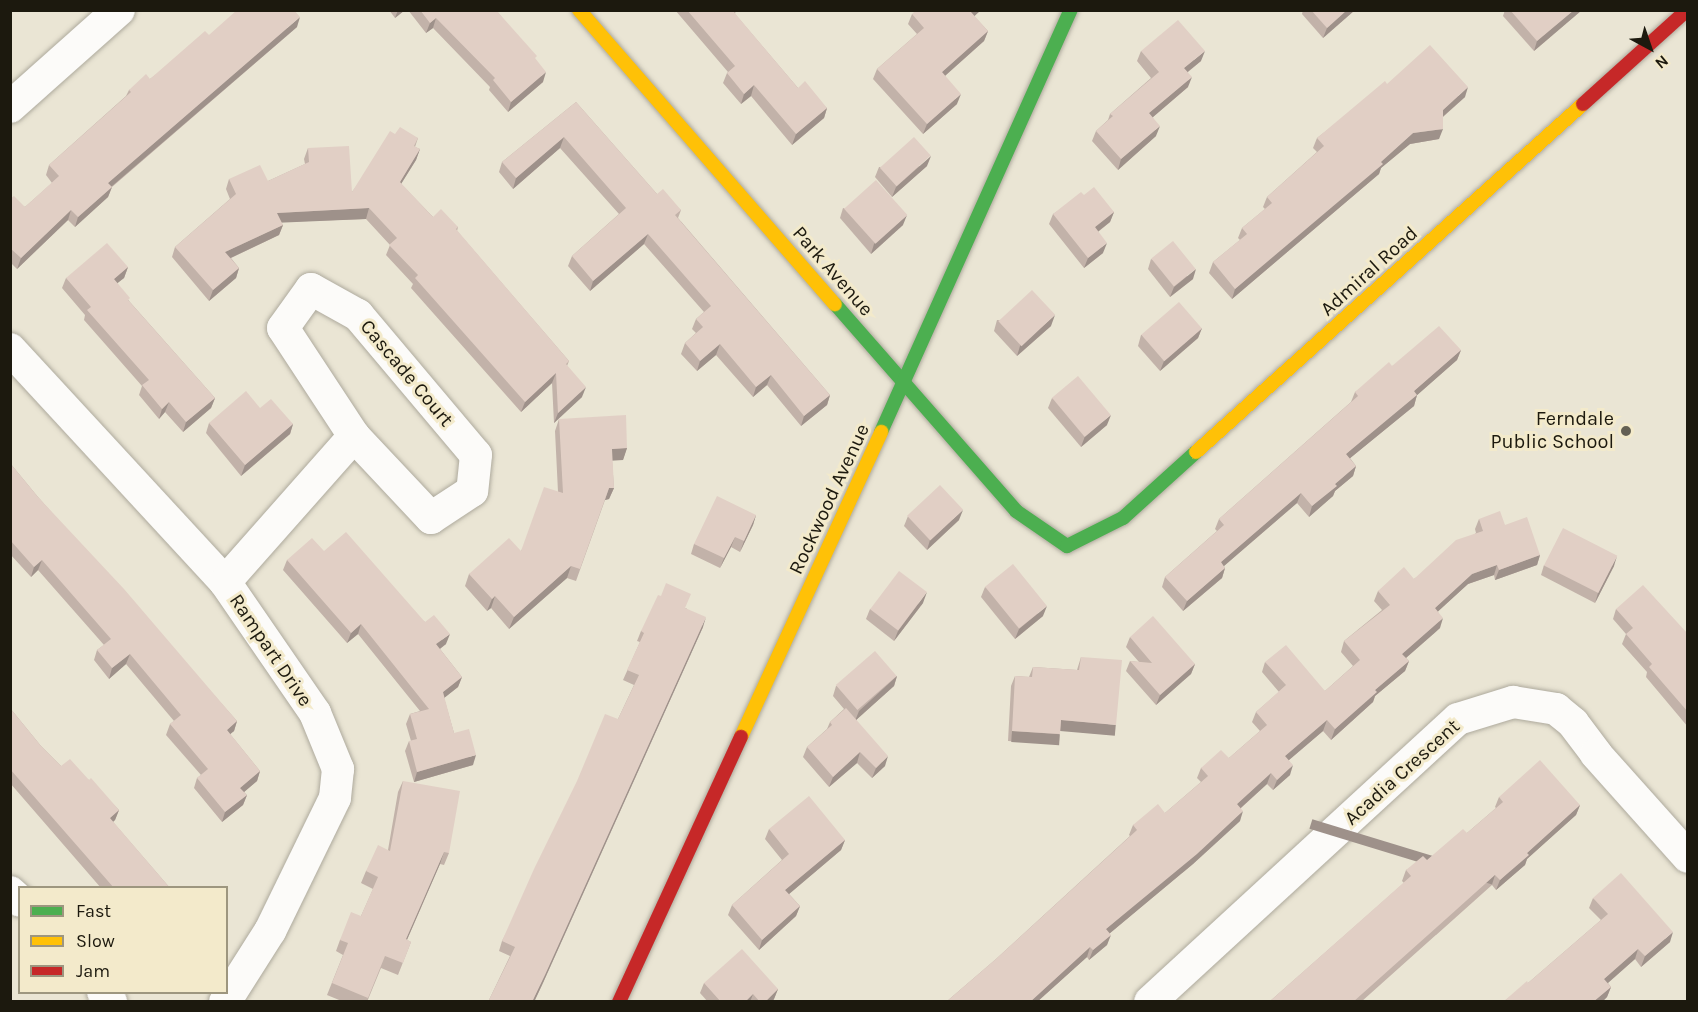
<!DOCTYPE html>
<html>
<head>
<meta charset="utf-8">
<style>
  body { margin:0 }
  #map { position:relative; width:1698px; height:1012px; overflow:hidden; background:#eae5d4; font-family:Karla,sans-serif }
  div>[style] { position:absolute }
  .roads { filter:drop-shadow(0 0 2px #aeaa9d) drop-shadow(0 0 2px #aeaa9d) }
  .street>* { height:32px; margin:-16px; padding:0 16px; transform-origin:16px; border-radius:16px; background:#fcfbf9 }
  .fast>* { height:14px; margin:-7px; padding:0 7px; transform-origin:7px; border-radius:7px; background:#4caf50 }
  .slow>* { height:14px; margin:-7px; padding:0 7px; transform-origin:7px; border-radius:7px; background:#ffc107 }
  .jam>* { height:14px; margin:-7px; padding:0 7px; transform-origin:7px; border-radius:7px; background:#c62828 }
  .wall>* { inset:0; background:#c2b2a9 }
  .shaded-wall>* { inset:0; background:#9e918a; transform-origin:0 0 }
  .building>* { inset:0; background:#e1cfc5; transform-origin:0 0 }
  .dots>* { width:16px; height:16px; translate:-50% -50%; box-sizing:border-box; border:3px solid #f3eacb; border-radius:50% }
  span { translate:-50% -50%; white-space:nowrap; text-align:center; line-height:1.15; -webkit-text-stroke:6px #f3eacb; paint-order:stroke }
  .street-label { font-size:20px; color:#1c190e }
  .poi-label { font-size:20px; color:#1c190e }
  .right { translate:-100% -50%; text-align:right }
  .frame { position:absolute; inset:0; border:12px solid #1c190e; pointer-events:none }
  .legend { position:absolute; left:18px; top:886px; width:210px; height:108px; box-sizing:border-box; background:#f3eacb; border:2px solid #9d967f; margin:0; padding:8px 10px; list-style:none; font-size:18px; color:#1c190e }
  .legend li { display:flex; align-items:center; gap:12px; height:30px }
  .legend b { width:30px; border:2px solid #9d967f }
  .north { position:absolute; left:1620px; top:18px; width:60px; height:60px; -webkit-text-stroke:4px #f3eacb; paint-order:stroke; rotate:140deg; font-size:16px; font-weight:700; line-height:24px; text-align:center; color:#1c190e }
  .north::after { content:''; display:block; margin:auto; width:21px; height:27px; background:#1c190e; clip-path:polygon(50% 0,100% 100%,50% 72%,0 100%) }
</style>
</head>
<body>
<div id="map">
  <div class="roads">
    <div class="street">
      <div style="left:10px;top:107px;width:146px;rotate:-41.7deg"></div>
      <div style="left:311px;top:289px;width:54px;rotate:29deg"></div>
      <div style="left:358px;top:315px;width:183px;rotate:49.9deg"></div>
      <div style="left:476px;top:455px;width:36px;rotate:96deg"></div>
      <div style="left:472px;top:491px;width:49px;rotate:146.6deg"></div>
      <div style="left:431px;top:518px;width:112px;rotate:-133.2deg"></div>
      <div style="left:354px;top:436px;width:129px;rotate:-123.3deg"></div>
      <div style="left:283px;top:328px;width:48px;rotate:-54.3deg"></div>
      <div style="left:10px;top:349px;width:317px;rotate:47.3deg"></div>
      <div style="left:225px;top:582px;width:159px;rotate:55.5deg"></div>
      <div style="left:315px;top:713px;width:61px;rotate:67.7deg"></div>
      <div style="left:338px;top:769px;width:29px;rotate:96deg"></div>
      <div style="left:335px;top:798px;width:148px;rotate:116deg"></div>
      <div style="left:270px;top:931px;width:84px;rotate:122.4deg"></div>
      <div style="left:225px;top:582px;width:195px;rotate:-48.5deg"></div>
      <div style="left:10px;top:892px;width:13px;rotate:42deg"></div>
      <div style="left:103px;top:992px;width:13px;rotate:51deg"></div>
      <div style="left:1150px;top:1002px;width:418px;rotate:-42.6deg"></div>
      <div style="left:1458px;top:719px;width:58px;rotate:-17.2deg"></div>
      <div style="left:1513px;top:702px;width:44px;rotate:9.2deg"></div>
      <div style="left:1556px;top:709px;width:22px;rotate:39deg"></div>
      <div style="left:1573px;top:723px;width:39px;rotate:53deg"></div>
      <div style="left:1596px;top:754px;width:138px;rotate:48.2deg"></div>
    </div>
    <div class="fast">
      <div style="left:835px;top:304px;width:275px;rotate:48.8deg"></div>
      <div style="left:1016px;top:511px;width:62px;rotate:34.5deg"></div>
      <div style="left:1067px;top:546px;width:63px;rotate:-26.6deg"></div>
      <div style="left:1123px;top:518px;width:98px;rotate:-42.1deg"></div>
      <div style="left:881px;top:432px;width:463px;rotate:-65.8deg"></div>
    </div>
    <div class="slow">
      <div style="left:579px;top:10px;width:390px;rotate:49deg"></div>
      <div style="left:1196px;top:452px;width:520px;rotate:-41.96deg"></div>
      <div style="left:741px;top:737px;width:336px;rotate:-65.3deg"></div>
    </div>
    <div class="jam">
      <div style="left:1583px;top:104px;width:140px;rotate:-42.1deg"></div>
      <div style="left:619px;top:1002px;width:292px;rotate:-65.3deg"></div>
    </div>
  </div>
  <div class="wall">
    <div style="clip-path:polygon(389px 10px,405px 10px,395px 18px)"></div>
    <div style="clip-path:polygon(408px 10px,496px 10px,536px 60px,543px 82px,508px 112px,489px 90px,490px 87px,433px 28px,426px 33px)"></div>
    <div style="clip-path:polygon(675px 10px,736px 10px,735px 14px,798px 88px,827px 108px,824px 118px,792px 145px,751px 96px,741px 104px,723px 83px,727px 73px,728px 72px)"></div>
    <div style="clip-path:polygon(981px 10px,974px 16px,988px 31px,984px 41px,945px 76px,957px 104px,923px 134px,873px 79px,877px 69px,917px 34px,908px 24px,912px 14px)"></div>
    <div style="clip-path:polygon(1303px 10px,1355px 10px,1323px 38px,1302px 14px)"></div>
    <div style="clip-path:polygon(1505px 10px,1582px 10px,1534px 51px,1503px 16px)"></div>
    <div style="clip-path:polygon(297px 27px,112px 187px,108px 197px,75px 227px,68px 220px,17px 269px,10px 262px,10px 199px,25px 207px,52px 183px,46px 175px,49px 165px,126px 96px,129px 90px,150px 79px,209px 35px)"></div>
    <div style="clip-path:polygon(1141px 51px,1201px 61px,1188px 72px,1188px 87px,1153px 117px,1156px 136px,1118px 170px,1092px 141px,1096px 131px,1108px 120px,1110px 114px,1151px 78px,1137px 61px)"></div>
    <div style="clip-path:polygon(1387px 84px,1465px 97px,1443px 117px,1439px 139px,1410px 144px,1381px 168px,1379px 174px,1232px 299px,1209px 273px,1213px 262px,1240px 240px,1238px 238px,1242px 228px,1265px 209px,1263px 207px,1267px 197px,1317px 152px,1313px 148px,1317px 138px)"></div>
    <div style="clip-path:polygon(576px 102px,657px 194px,681px 210px,678px 218px,830px 395px,827px 405px,801px 426px,767px 385px,753px 397px,716px 355px,697px 371px,681px 354px,685px 343px,696px 333px,692px 329px,696px 319px,704px 312px,644px 244px,590px 291px,568px 266px,572px 256px,619px 214px,560px 148px,513px 189px,499px 172px,502px 162px)"></div>
    <div style="clip-path:polygon(395px 134px,418px 138px,415px 147px,420px 149px,416px 160px,401px 184px,433px 217px,458px 227px,457px 231px,569px 361px,567px 366px,582px 397px,554px 423px,552px 383px,521px 412px,411px 288px,413px 284px,386px 255px,390px 245px,366px 219px,281px 222px,283px 225px,279px 235px,231px 258px,239px 268px,236px 278px,209px 301px,172px 257px,175px 247px,230px 199px,226px 189px,229px 179px,268px 181px,305px 164px,304px 159px,308px 148px,352px 192px)"></div>
    <div style="clip-path:polygon(927px 166px,892px 197px,875px 177px,879px 167px)"></div>
    <div style="clip-path:polygon(1084px 195px,1114px 212px,1110px 222px,1098px 232px,1103px 253px,1084px 268px,1049px 224px,1053px 214px)"></div>
    <div style="clip-path:polygon(843px 208px,903px 225px,871px 254px,840px 218px)"></div>
    <div style="clip-path:polygon(1151px 259px,1193px 279px,1170px 297px,1148px 269px)"></div>
    <div style="clip-path:polygon(128px 267px,124px 278px,117px 283px,129px 301px,215px 398px,211px 408px,183px 432px,165px 412px,159px 419px,139px 395px,142px 386px,84px 320px,85px 315px,62px 288px,66px 278px)"></div>
    <div style="clip-path:polygon(997px 320px,1051px 326px,1017px 356px,994px 331px)"></div>
    <div style="clip-path:polygon(1202px 328px,1198px 338px,1160px 371px,1138px 346px,1141px 335px)"></div>
    <div style="clip-path:polygon(1461px 350px,1457px 360px,1417px 395px,1414px 406px,1350px 458px,1356px 466px,1353px 476px,1335px 491px,1333px 496px,1309px 517px,1297px 503px,1224px 566px,1225px 568px,1222px 578px,1183px 611px,1162px 587px,1165px 577px,1217px 531px,1215px 529px,1219px 519px,1351px 402px,1355px 392px,1392px 366px)"></div>
    <div style="clip-path:polygon(1052px 398px,1107px 425px,1081px 447px,1048px 408px)"></div>
    <div style="clip-path:polygon(260px 408px,293px 424px,290px 434px,241px 476px,206px 433px,209px 423px)"></div>
    <div style="clip-path:polygon(559px 419px,627px 448px,623px 460px,612px 460px,614px 488px,609px 499px,605px 500px,576px 581px,567px 578px,509px 629px,491px 608px,487px 611px,465px 586px,469px 574px,521px 551px,558px 492px,555px 431px)"></div>
    <div style="clip-path:polygon(10px 463px,38px 497px,237px 721px,234px 731px,230px 734px,260px 771px,257px 781px,244px 792px,247px 795px,243px 805px,222px 822px,194px 788px,197px 778px,201px 775px,166px 735px,170px 724px,174px 721px,126px 664px,109px 679px,94px 660px,97px 650px,104px 645px,38px 570px,31px 577px,10px 554px)"></div>
    <div style="clip-path:polygon(756px 515px,753px 525px,740px 552px,731px 547px,720px 568px,691px 554px,694px 544px)"></div>
    <div style="clip-path:polygon(908px 516px,959px 520px,927px 550px,904px 526px)"></div>
    <div style="clip-path:polygon(1479px 519px,1505px 525px,1540px 555px,1537px 565px,1495px 580px,1494px 575px,1468px 584px,1438px 611px,1440px 628px,1406px 658px,1409px 661px,1405px 671px,1375px 696px,1373px 702px,1331px 740px,1323px 731px,1289px 760px,1290px 775px,1273px 790px,1267px 784px,1241px 808px,1240px 821px,1193px 864px,1110px 933px,1107px 945px,1089px 960px,1087px 957px,1037px 1002px,946px 1002px,996px 959px,1130px 836px,1129px 835px,1133px 825px,1165px 813px,1201px 782px,1197px 778px,1201px 768px,1229px 758px,1260px 731px,1252px 722px,1256px 712px,1279px 692px,1262px 672px,1265px 662px,1325px 691px,1353px 666px,1341px 652px,1344px 641px,1382px 610px,1374px 601px,1378px 591px,1414px 579px,1476px 533px,1475px 529px)"></div>
    <div style="clip-path:polygon(324px 551px,425px 622px,446px 644px,440px 649px,462px 677px,458px 687px,444px 698px,454px 733px,473px 765px,414px 782px,405px 751px,409px 741px,411px 741px,406px 724px,410px 714px,420px 711px,358px 634px,347px 643px,283px 570px,287px 560px)"></div>
    <div style="clip-path:polygon(1544px 565px,1614px 566px,1595px 603px,1541px 575px)"></div>
    <div style="clip-path:polygon(985px 587px,1043px 616px,1015px 639px,981px 597px)"></div>
    <div style="clip-path:polygon(923px 603px,894px 641px,866px 619px,870px 609px)"></div>
    <div style="clip-path:polygon(686px 608px,703px 627px,542px 985px,534px 1002px,488px 1002px,510px 956px,499px 951px,502px 941px,618px 719px,634px 685px,623px 680px,640px 642px,637px 641px,641px 631px)"></div>
    <div style="clip-path:polygon(1616px 609px,1688px 634px,1688px 727px,1646px 677px,1647px 672px,1622px 644px,1626px 634px,1613px 619px)"></div>
    <div style="clip-path:polygon(1130px 637px,1195px 664px,1191px 674px,1156px 705px,1126px 671px,1130px 661px,1139px 662px,1126px 647px)"></div>
    <div style="clip-path:polygon(1081px 657px,1112px 735px,1060px 730px,1057px 744px,1008px 741px,1011px 686px,1015px 676px,1029px 677px,1033px 667px,1077px 670px)"></div>
    <div style="clip-path:polygon(897px 676px,894px 686px,856px 720px,885px 766px,872px 778px,857px 763px,829px 787px,803px 757px,807px 747px,827px 729px,830px 722px,844px 709px,833px 696px,836px 686px)"></div>
    <div style="clip-path:polygon(10px 708px,41px 746px,61px 766px,89px 780px,119px 810px,115px 820px,113px 822px,170px 888px,101px 888px,10px 783px)"></div>
    <div style="clip-path:polygon(403px 781px,449px 853px,444px 865px,440px 864px,407px 940px,411px 942px,398px 975px,381px 968px,367px 1002px,344px 1002px,327px 995px,343px 955px,336px 951px,340px 940px,361px 916px,373px 889px,361px 883px,366px 871px,388px 850px,398px 792px)"></div>
    <div style="clip-path:polygon(1499px 797px,1580px 805px,1576px 815px,1527px 859px,1525px 865px,1496px 890px,1492px 885px,1361px 1002px,1269px 1002px,1404px 883px,1402px 881px,1406px 870px,1427px 860px,1467px 833px,1496px 808px,1495px 807px)"></div>
    <div style="clip-path:polygon(769px 829px,845px 840px,841px 850px,789px 894px,800px 906px,796px 916px,759px 950px,728px 915px,732px 905px,782px 860px,765px 839px)"></div>
    <div style="clip-path:polygon(1593px 898px,1670px 942px,1641px 967px,1635px 959px,1608px 983px,1611px 987px,1607px 997px,1602px 1002px,1503px 1002px,1528px 983px,1601px 920px,1589px 908px)"></div>
    <div style="clip-path:polygon(704px 983px,778px 989px,774px 999px,772px 1002px,708px 1002px,700px 993px)"></div>
  </div>
  <div class="shaded-wall">
    <div style="clip-path:polygon(398px 10px,405px 10px,395px 18px)"></div>
    <div style="clip-path:polygon(973px 10px,981px 10px,967px 23px,971px 12px)"></div>
    <div style="clip-path:polygon(1347px 10px,1355px 10px,1323px 38px,1327px 28px)"></div>
    <div style="clip-path:polygon(1574px 10px,1582px 10px,1534px 51px,1537px 41px)"></div>
    <div style="clip-path:polygon(300px 17px,297px 27px,104px 193px,108px 183px)"></div>
    <div style="clip-path:polygon(436px 18px,433px 28px,426px 33px,430px 23px)"></div>
    <div style="clip-path:polygon(988px 31px,984px 41px,938px 82px,942px 72px)"></div>
    <div style="clip-path:polygon(1205px 51px,1201px 61px,1180px 78px,1184px 68px)"></div>
    <div style="clip-path:polygon(546px 72px,543px 82px,508px 112px,511px 102px)"></div>
    <div style="clip-path:polygon(1192px 77px,1188px 87px,1146px 123px,1149px 113px)"></div>
    <div style="clip-path:polygon(754px 85px,751px 96px,741px 104px,744px 94px)"></div>
    <div style="clip-path:polygon(1468px 87px,1465px 97px,1439px 120px,1443px 110px)"></div>
    <div style="clip-path:polygon(961px 94px,957px 104px,923px 134px,927px 124px)"></div>
    <div style="clip-path:polygon(827px 108px,824px 118px,792px 145px,796px 134px)"></div>
    <div style="clip-path:polygon(1160px 126px,1156px 136px,1118px 170px,1121px 159px)"></div>
    <div style="clip-path:polygon(1443px 129px,1439px 139px,1410px 144px,1381px 168px,1379px 174px,1232px 299px,1235px 289px,1413px 133px)"></div>
    <div style="clip-path:polygon(564px 137px,560px 148px,513px 189px,516px 178px)"></div>
    <div style="clip-path:polygon(420px 149px,416px 160px,396px 192px,400px 182px)"></div>
    <div style="clip-path:polygon(931px 156px,927px 166px,892px 197px,896px 187px)"></div>
    <div style="clip-path:polygon(112px 187px,108px 197px,75px 227px,78px 217px)"></div>
    <div style="clip-path:polygon(369px 208px,366px 219px,273px 223px,277px 213px)"></div>
    <div style="clip-path:polygon(71px 210px,68px 220px,17px 269px,21px 258px)"></div>
    <div style="clip-path:polygon(1114px 212px,1110px 222px,1091px 237px,1095px 227px)"></div>
    <div style="clip-path:polygon(907px 215px,903px 225px,871px 254px,874px 244px)"></div>
    <div style="clip-path:polygon(283px 225px,279px 235px,222px 262px,225px 252px)"></div>
    <div style="clip-path:polygon(648px 234px,644px 244px,590px 291px,593px 281px)"></div>
    <div style="clip-path:polygon(1107px 243px,1103px 253px,1084px 268px,1088px 258px)"></div>
    <div style="clip-path:polygon(128px 267px,124px 278px,110px 289px,114px 279px)"></div>
    <div style="clip-path:polygon(239px 268px,236px 278px,209px 301px,213px 290px)"></div>
    <div style="clip-path:polygon(1196px 269px,1193px 279px,1170px 297px,1174px 287px)"></div>
    <div style="clip-path:polygon(1055px 315px,1051px 326px,1017px 356px,1020px 346px)"></div>
    <div style="clip-path:polygon(1202px 328px,1198px 338px,1160px 371px,1164px 361px)"></div>
    <div style="clip-path:polygon(720px 344px,716px 355px,697px 371px,700px 361px)"></div>
    <div style="clip-path:polygon(1461px 350px,1457px 360px,1415px 397px,1417px 395px,1414px 406px,1343px 464px,1346px 454px,1414px 391px)"></div>
    <div style="clip-path:polygon(556px 373px,552px 383px,521px 412px,525px 402px)"></div>
    <div style="clip-path:polygon(771px 375px,767px 385px,753px 397px,756px 387px)"></div>
    <div style="clip-path:polygon(586px 387px,582px 397px,554px 423px,558px 413px)"></div>
    <div style="clip-path:polygon(830px 395px,827px 405px,801px 426px,804px 416px)"></div>
    <div style="clip-path:polygon(215px 398px,211px 408px,183px 432px,186px 422px)"></div>
    <div style="clip-path:polygon(169px 402px,165px 412px,159px 419px,162px 409px)"></div>
    <div style="clip-path:polygon(1111px 415px,1107px 425px,1081px 447px,1085px 436px)"></div>
    <div style="clip-path:polygon(293px 424px,290px 434px,241px 476px,245px 465px)"></div>
    <div style="clip-path:polygon(627px 448px,623px 460px,607px 461px,612px 449px)"></div>
    <div style="clip-path:polygon(1356px 466px,1353px 476px,1335px 491px,1333px 496px,1309px 517px,1312px 506px,1335px 484px)"></div>
    <div style="clip-path:polygon(609px 488px,614px 488px,609px 499px,605px 500px)"></div>
    <div style="clip-path:polygon(1301px 493px,1297px 503px,1217px 572px,1221px 562px)"></div>
    <div style="clip-path:polygon(963px 510px,959px 520px,927px 550px,930px 540px)"></div>
    <div style="clip-path:polygon(756px 515px,753px 525px,740px 552px,744px 541px)"></div>
    <div style="clip-path:polygon(735px 537px,731px 547px,720px 568px,724px 558px)"></div>
    <div style="clip-path:polygon(1540px 555px,1537px 565px,1495px 580px,1499px 570px)"></div>
    <div style="clip-path:polygon(1617px 556px,1614px 566px,1595px 603px,1598px 593px)"></div>
    <div style="clip-path:polygon(42px 560px,38px 570px,31px 577px,34px 567px)"></div>
    <div style="clip-path:polygon(1497px 565px,1494px 575px,1468px 584px,1431px 618px,1435px 608px,1472px 574px)"></div>
    <div style="clip-path:polygon(571px 566px,567px 578px,509px 629px,514px 617px)"></div>
    <div style="clip-path:polygon(1225px 568px,1222px 578px,1183px 611px,1187px 601px)"></div>
    <div style="clip-path:polygon(927px 592px,923px 603px,894px 641px,898px 631px)"></div>
    <div style="clip-path:polygon(495px 596px,491px 608px,487px 611px,492px 599px)"></div>
    <div style="clip-path:polygon(1047px 606px,1043px 616px,1015px 639px,1019px 629px)"></div>
    <div style="clip-path:polygon(706px 617px,703px 627px,542px 985px,534px 1002px,532px 1002px)"></div>
    <div style="clip-path:polygon(1443px 618px,1440px 628px,1399px 664px,1402px 654px)"></div>
    <div style="clip-path:polygon(361px 624px,358px 634px,347px 643px,351px 633px)"></div>
    <div style="clip-path:polygon(450px 634px,446px 644px,433px 654px,436px 644px)"></div>
    <div style="clip-path:polygon(130px 654px,126px 664px,109px 679px,112px 668px)"></div>
    <div style="clip-path:polygon(1409px 661px,1405px 671px,1375px 696px,1373px 702px,1331px 740px,1335px 729px,1375px 690px)"></div>
    <div style="clip-path:polygon(1195px 664px,1191px 674px,1156px 705px,1160px 695px)"></div>
    <div style="clip-path:polygon(897px 676px,894px 686px,855px 721px,859px 711px)"></div>
    <div style="clip-path:polygon(462px 677px,458px 687px,439px 702px,443px 692px)"></div>
    <div style="left:1061px;top:720px;width:55px;height:11px;rotate:5deg"></div>
    <div style="clip-path:polygon(1327px 720px,1323px 731px,1282px 766px,1285px 756px)"></div>
    <div style="clip-path:polygon(237px 721px,234px 731px,223px 740px,227px 730px)"></div>
    <div style="left:1012px;top:731px;width:48px;height:11px;rotate:4deg"></div>
    <div style="clip-path:polygon(860px 752px,857px 763px,829px 787px,833px 777px)"></div>
    <div style="clip-path:polygon(476px 755px,473px 765px,414px 782px,417px 772px)"></div>
    <div style="clip-path:polygon(888px 756px,885px 766px,872px 778px,876px 768px)"></div>
    <div style="clip-path:polygon(1293px 765px,1290px 775px,1273px 790px,1277px 780px)"></div>
    <div style="clip-path:polygon(260px 771px,257px 781px,237px 798px,240px 788px)"></div>
    <div style="clip-path:polygon(1271px 773px,1267px 784px,1234px 814px,1237px 804px)"></div>
    <div style="clip-path:polygon(247px 795px,243px 805px,222px 822px,225px 812px)"></div>
    <div style="clip-path:polygon(1580px 805px,1576px 815px,1527px 859px,1525px 865px,1496px 890px,1500px 880px,1527px 853px)"></div>
    <div style="clip-path:polygon(119px 810px,115px 820px,106px 828px,110px 818px)"></div>
    <div style="clip-path:polygon(1243px 811px,1240px 821px,1193px 864px,1103px 939px,1106px 929px)"></div>
    <div style="clip-path:polygon(845px 840px,841px 850px,782px 900px,785px 890px)"></div>
    <div style="clip-path:polygon(444px 852px,440px 864px,402px 951px,406px 939px)"></div>
    <div style="left:1495px;top:875px;width:10px;height:191px;rotate:107deg"></div>
    <div style="clip-path:polygon(800px 906px,796px 916px,759px 950px,762px 940px)"></div>
    <div style="clip-path:polygon(1673px 932px,1670px 942px,1641px 967px,1645px 956px)"></div>
    <div style="clip-path:polygon(1111px 935px,1107px 945px,1089px 960px,1093px 950px)"></div>
    <div style="clip-path:polygon(1090px 947px,1087px 957px,1037px 1002px,1030px 1002px)"></div>
    <div style="clip-path:polygon(1638px 949px,1635px 959px,1601px 989px,1604px 979px)"></div>
    <div style="clip-path:polygon(1611px 987px,1607px 997px,1602px 1002px,1593px 1002px)"></div>
    <div style="clip-path:polygon(778px 989px,774px 999px,772px 1002px,765px 1002px)"></div>
    <div style="clip-path:polygon(753px 994px,750px 1002px,745px 1002px)"></div>
  </div>
  <div class="building">
    <div style="clip-path:polygon(237px 10px,294px 10px,300px 17px,108px 183px,112px 187px,78px 217px,71px 210px,21px 258px,10px 248px,10px 199px,14px 196px,25px 207px,59px 176px,49px 165px,131px 92px,129px 90px,146px 74px,150px 79px,205px 31px,209px 35px)"></div>
    <div style="clip-path:polygon(420px 10px,496px 10px,537px 56px,535px 58px,546px 72px,511px 102px,493px 80px,495px 78px,436px 18px,430px 23px)"></div>
    <div style="clip-path:polygon(687px 10px,733px 10px,733px 11px,798px 88px,805px 81px,827px 108px,796px 134px,754px 85px,744px 94px,727px 73px,735px 66px)"></div>
    <div style="clip-path:polygon(916px 10px,973px 10px,971px 12px,988px 31px,942px 72px,961px 94px,927px 124px,877px 69px,924px 28px,912px 14px)"></div>
    <div style="clip-path:polygon(1311px 10px,1347px 10px,1327px 28px)"></div>
    <div style="clip-path:polygon(1510px 10px,1574px 10px,1537px 41px)"></div>
    <div style="clip-path:polygon(1178px 20px,1205px 51px,1184px 68px,1192px 77px,1149px 113px,1160px 126px,1121px 159px,1096px 131px,1113px 116px,1110px 114px,1159px 72px,1141px 51px)"></div>
    <div style="clip-path:polygon(1430px 45px,1468px 87px,1443px 110px,1443px 129px,1413px 133px,1381px 162px,1383px 164px,1235px 289px,1213px 262px,1247px 234px,1242px 228px,1272px 203px,1267px 197px,1324px 146px,1317px 138px,1385px 81px,1387px 84px)"></div>
    <div style="clip-path:polygon(576px 102px,657px 194px,663px 189px,681px 210px,675px 215px,830px 395px,804px 416px,771px 375px,756px 387px,720px 344px,700px 361px,685px 343px,703px 327px,696px 319px,711px 306px,648px 234px,593px 281px,572px 256px,626px 208px,564px 137px,516px 178px,502px 162px)"></div>
    <div style="clip-path:polygon(400px 127px,418px 138px,414px 146px,420px 149px,400px 182px,433px 217px,441px 209px,458px 227px,456px 229px,569px 361px,566px 364px,586px 387px,558px 413px,556px 373px,525px 402px,415px 278px,418px 275px,389px 245px,397px 238px,369px 208px,277px 213px,283px 225px,225px 252px,239px 268px,213px 290px,175px 247px,236px 194px,229px 179px,260px 165px,268px 181px,309px 162px,308px 148px,349px 146px,352px 192px,390px 131px,395px 134px)"></div>
    <div style="left:914px;top:137px;width:25px;height:46px;rotate:48deg"></div>
    <div style="left:876px;top:180px;width:47px;height:43px;rotate:48deg"></div>
    <div style="clip-path:polygon(1094px 187px,1114px 212px,1095px 227px,1107px 243px,1088px 258px,1053px 214px,1081px 192px,1084px 195px)"></div>
    <div style="left:1173px;top:241px;width:36px;height:28px;rotate:51deg"></div>
    <div style="clip-path:polygon(107px 243px,128px 267px,114px 279px,130px 298px,128px 300px,215px 398px,186px 422px,169px 402px,162px 409px,142px 385px,149px 380px,87px 310px,91px 307px,66px 278px)"></div>
    <div style="left:1032px;top:290px;width:34px;height:46px;rotate:47deg"></div>
    <div style="left:1179px;top:302px;width:35px;height:50px;rotate:49deg"></div>
    <div style="clip-path:polygon(1439px 326px,1461px 350px,1414px 391px,1417px 395px,1346px 454px,1356px 466px,1335px 484px,1337px 486px,1312px 506px,1301px 493px,1221px 562px,1225px 568px,1187px 601px,1165px 577px,1224px 525px,1219px 519px,1358px 396px,1355px 392px,1389px 362px,1392px 366px)"></div>
    <div style="left:1078px;top:376px;width:51px;height:34px;rotate:50deg"></div>
    <div style="clip-path:polygon(246px 391px,260px 408px,271px 399px,293px 424px,245px 465px,209px 423px)"></div>
    <div style="clip-path:polygon(626px 415px,627px 448px,612px 449px,614px 488px,609px 488px,580px 569px,571px 566px,514px 617px,495px 596px,492px 599px,469px 574px,509px 538px,521px 551px,544px 487px,563px 493px,559px 419px)"></div>
    <div style="clip-path:polygon(10px 463px,38px 497px,124px 589px,237px 721px,227px 730px,260px 771px,240px 788px,247px 795px,225px 812px,197px 778px,208px 769px,170px 724px,181px 715px,130px 654px,112px 668px,97px 650px,111px 639px,42px 560px,34px 567px,10px 540px)"></div>
    <div style="left:940px;top:485px;width:34px;height:45px;rotate:47deg"></div>
    <div style="clip-path:polygon(717px 496px,756px 515px,744px 541px,735px 537px,724px 558px,694px 544px)"></div>
    <div style="clip-path:polygon(1500px 511px,1505px 525px,1527px 517px,1540px 555px,1499px 570px,1497px 565px,1472px 574px,1435px 608px,1443px 618px,1402px 654px,1409px 661px,1375px 690px,1377px 692px,1335px 729px,1327px 720px,1285px 756px,1293px 765px,1277px 780px,1271px 773px,1237px 804px,1243px 811px,1197px 854px,1106px 929px,1111px 935px,1093px 950px,1090px 947px,1030px 1002px,946px 1002px,996px 959px,1137px 830px,1133px 825px,1158px 804px,1165px 813px,1208px 776px,1201px 768px,1221px 750px,1229px 758px,1267px 725px,1256px 712px,1286px 685px,1265px 662px,1286px 645px,1325px 691px,1360px 660px,1344px 641px,1390px 605px,1378px 591px,1404px 567px,1414px 579px,1456px 540px,1483px 531px,1479px 519px)"></div>
    <div style="left:1563px;top:528px;width:61px;height:42px;rotate:27deg"></div>
    <div style="clip-path:polygon(346px 532px,425px 622px,434px 615px,450px 634px,436px 644px,462px 677px,443px 692px,454px 733px,469px 729px,476px 755px,417px 772px,409px 741px,417px 739px,410px 714px,429px 709px,361px 624px,351px 633px,287px 560px,312px 538px,324px 551px)"></div>
    <div style="left:1013px;top:564px;width:54px;height:36px;rotate:51deg"></div>
    <div style="left:899px;top:571px;width:35px;height:48px;rotate:37deg"></div>
    <div style="clip-path:polygon(666px 583px,691px 594px,685px 608px,706px 617px,545px 975px,532px 1002px,488px 1002px,515px 947px,502px 941px,534px 869px,577px 781px,605px 714px,618px 719px,639px 675px,627px 670px,644px 633px,641px 631px,658px 595px,661px 596px)"></div>
    <div style="clip-path:polygon(1643px 585px,1688px 634px,1688px 712px,1649px 667px,1652px 664px,1626px 634px,1633px 628px,1616px 609px)"></div>
    <div style="clip-path:polygon(1153px 616px,1195px 664px,1160px 695px,1130px 661px,1152px 663px,1130px 637px)"></div>
    <div style="left:875px;top:651px;width:33px;height:52px;rotate:49deg"></div>
    <div style="clip-path:polygon(1081px 657px,1122px 660px,1116px 725px,1061px 720px,1060px 734px,1012px 731px,1015px 676px,1032px 677px,1033px 667px,1079px 670px)"></div>
    <div style="clip-path:polygon(10px 708px,41px 746px,61px 766px,70px 759px,89px 780px,91px 778px,119px 810px,110px 818px,170px 888px,114px 888px,10px 769px)"></div>
    <div style="clip-path:polygon(846px 708px,888px 756px,876px 768px,860px 752px,833px 777px,807px 747px,832px 725px,830px 722px)"></div>
    <div style="clip-path:polygon(1540px 760px,1580px 805px,1527px 853px,1529px 855px,1500px 880px,1495px 875px,1353px 1002px,1269px 1002px,1411px 876px,1406px 870px,1423px 856px,1427px 860px,1463px 829px,1467px 833px,1503px 802px,1499px 797px)"></div>
    <div style="clip-path:polygon(403px 781px,460px 791px,449px 853px,444px 852px,406px 939px,411px 942px,403px 963px,385px 956px,368px 998px,332px 983px,348px 943px,340px 940px,351px 912px,361px 916px,378px 877px,366px 871px,378px 845px,390px 851px)"></div>
    <div style="clip-path:polygon(809px 796px,845px 840px,785px 890px,800px 906px,762px 940px,732px 905px,789px 854px,769px 829px)"></div>
    <div style="clip-path:polygon(1621px 873px,1673px 932px,1645px 956px,1638px 949px,1604px 979px,1611px 987px,1593px 1002px,1503px 1002px,1527px 981px,1528px 983px,1608px 914px,1593px 898px)"></div>
    <div style="clip-path:polygon(742px 949px,778px 989px,765px 1002px,760px 1002px,753px 994px,745px 1002px,721px 1002px,704px 983px)"></div>
  </div>
  <div class="dots">
    <div style="left:1626px;top:431px;background:#646053"></div>
  </div>
  <div class="street-label">
    <span style="left:833px;top:271px;rotate:49deg">Park Avenue</span>
    <span style="left:1369px;top:271px;rotate:-42deg">Admiral Road</span>
    <span style="left:407px;top:373px;rotate:50deg">Cascade Court</span>
    <span style="left:829px;top:499px;rotate:-65deg">Rockwood Avenue</span>
    <span style="left:271px;top:650px;rotate:56deg">Rampart Drive</span>
    <span style="left:1402px;top:772px;rotate:-42deg">Acadia Crescent</span>
  </div>
  <div class="poi-label">
    <span class="right" style="left:1614px;top:430px">Ferndale<br>Public School</span>
  </div>
  <div class="frame"></div>
  <ul class="legend">
  <li><b style="height:8px;background:#4caf50"></b>Fast</li>
  <li><b style="height:8px;background:#ffc107"></b>Slow</li>
  <li><b style="height:8px;background:#c62828"></b>Jam</li>
  </ul>
  <div class="north">N</div>
</div>
</body>
</html>
